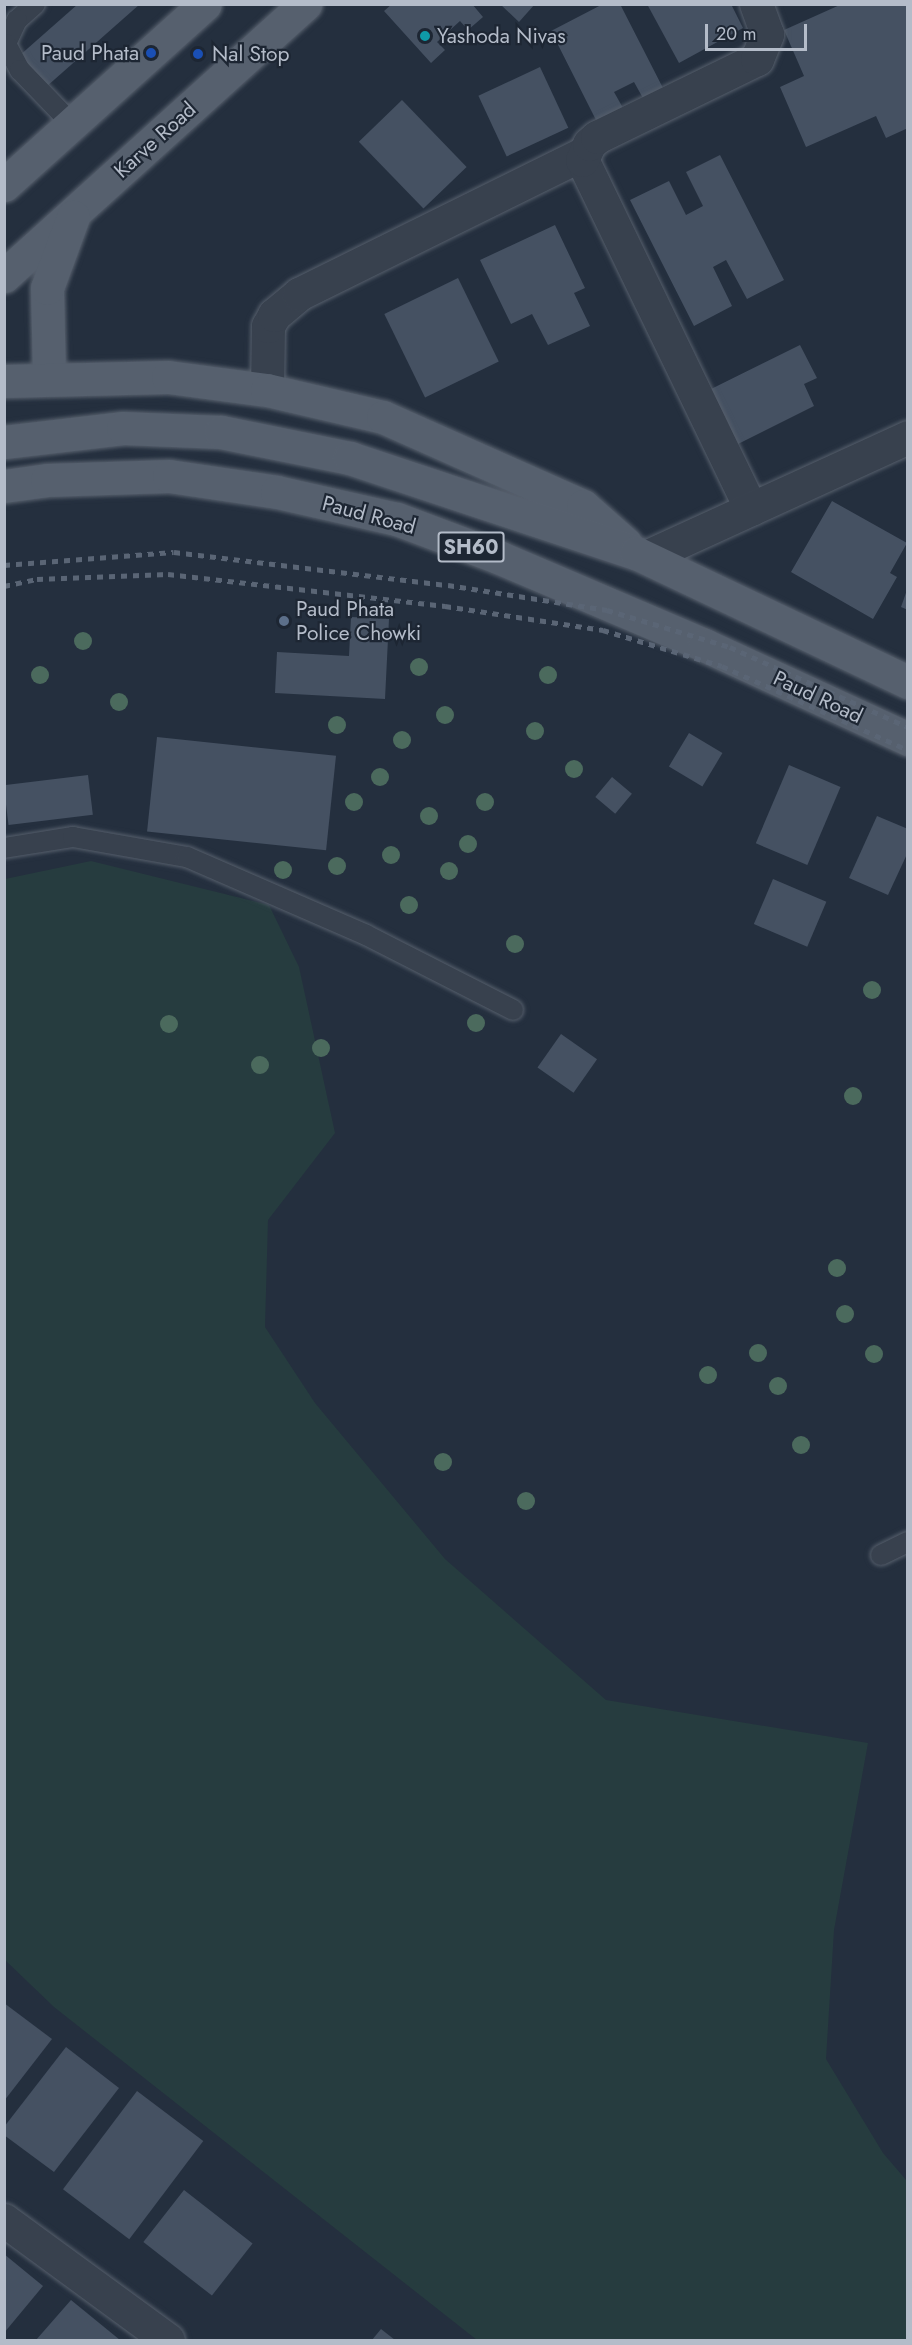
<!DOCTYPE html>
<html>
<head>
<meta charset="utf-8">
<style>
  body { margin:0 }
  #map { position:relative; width:912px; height:2345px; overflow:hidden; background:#242f3e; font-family:Jost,sans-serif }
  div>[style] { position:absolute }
  .green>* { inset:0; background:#263c3f }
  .building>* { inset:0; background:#455162; transform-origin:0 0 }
  .roads { filter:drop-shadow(0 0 2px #565f6c) drop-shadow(0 0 2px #565f6c) }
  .lane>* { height:20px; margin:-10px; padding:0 10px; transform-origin:10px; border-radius:10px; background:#38414e }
  .street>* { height:33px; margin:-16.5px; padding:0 16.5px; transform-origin:16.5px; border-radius:16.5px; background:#38414e }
  .primary>* { height:33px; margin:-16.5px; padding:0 16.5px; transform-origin:16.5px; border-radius:16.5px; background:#56606e }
  .rail>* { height:4.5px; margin-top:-2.25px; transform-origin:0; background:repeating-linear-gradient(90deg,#5a6575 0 6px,transparent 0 12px) }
  .trees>* { width:18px; height:18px; margin:-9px; border-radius:50%; background:#4b6a5d }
  .dots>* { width:16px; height:16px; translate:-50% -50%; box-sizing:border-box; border:3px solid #1d2633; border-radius:50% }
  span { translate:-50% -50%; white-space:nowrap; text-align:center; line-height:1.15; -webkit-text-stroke:4.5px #1d2633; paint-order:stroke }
  .shield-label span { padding:2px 4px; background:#1d2633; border:2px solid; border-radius:4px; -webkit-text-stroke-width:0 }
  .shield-label { font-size:20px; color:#b4bcc9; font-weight:700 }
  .poi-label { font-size:21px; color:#b4bcc9 }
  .left { translate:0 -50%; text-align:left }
  .right { translate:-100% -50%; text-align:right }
  .street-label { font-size:21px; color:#b4bcc9 }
  .frame { position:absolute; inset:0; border:6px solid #b4bcc9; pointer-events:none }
  .scale { position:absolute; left:705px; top:24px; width:102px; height:27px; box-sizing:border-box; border:3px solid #b4bcc9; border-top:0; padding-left:8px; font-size:18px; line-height:21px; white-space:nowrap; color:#b4bcc9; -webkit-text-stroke:4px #1d2633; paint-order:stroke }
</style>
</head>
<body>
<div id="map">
  <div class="green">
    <div style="clip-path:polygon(91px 861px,269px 905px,299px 967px,335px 1133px,268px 1220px,265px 1327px,315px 1403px,445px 1559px,606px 1700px,868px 1743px,834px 1930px,826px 2059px,883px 2153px,907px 2181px,907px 2340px,477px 2340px,54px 2007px,5px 1960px,5px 879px)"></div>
  </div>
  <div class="building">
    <div style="clip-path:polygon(78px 4px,140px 4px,46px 87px,19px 56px)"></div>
    <div style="clip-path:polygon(392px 4px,472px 4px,483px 17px,468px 30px,460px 21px,437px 42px,445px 50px,431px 63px,384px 11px)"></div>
    <div style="clip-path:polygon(500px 4px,535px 4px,519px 22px)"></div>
    <div style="clip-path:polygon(603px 4px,620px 4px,664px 90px,644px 100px,634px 82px,614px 92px,623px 108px,597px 122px,551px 31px)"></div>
    <div style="clip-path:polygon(647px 4px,731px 4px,743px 28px,679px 63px)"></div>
    <div style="clip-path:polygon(842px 4px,908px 4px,908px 128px,886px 138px,876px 116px,806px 147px,780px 87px,804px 76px,784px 30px)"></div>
    <div style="left:540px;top:67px;width:67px;height:68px;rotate:65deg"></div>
    <div style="left:402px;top:100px;width:93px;height:60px;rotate:46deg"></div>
    <div style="clip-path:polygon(720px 155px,784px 280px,747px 299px,726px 260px,713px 267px,732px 306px,694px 326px,630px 200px,669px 181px,686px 215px,703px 206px,686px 172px)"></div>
    <div style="clip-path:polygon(555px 225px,585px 288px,574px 293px,590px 326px,548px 345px,532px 314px,511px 324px,480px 260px)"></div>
    <div style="left:458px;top:278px;width:93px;height:82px;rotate:64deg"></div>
    <div style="clip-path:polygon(800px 345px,817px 378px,804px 384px,814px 406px,734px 446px,707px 391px)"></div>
    <div style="clip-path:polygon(832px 501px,907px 543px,890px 573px,897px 577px,873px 619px,791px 572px)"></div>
    <div style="clip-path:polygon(907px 590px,908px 590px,908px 610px,901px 607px)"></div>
    <div style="clip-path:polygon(351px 617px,389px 619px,385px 699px,275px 693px,277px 652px,349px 656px)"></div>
    <div style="left:689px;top:733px;width:39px;height:39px;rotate:31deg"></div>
    <div style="left:157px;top:737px;width:180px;height:95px;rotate:6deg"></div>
    <div style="left:789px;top:765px;width:56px;height:85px;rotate:23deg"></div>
    <div style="left:88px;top:775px;width:40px;height:85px;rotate:83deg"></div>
    <div style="left:612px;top:777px;width:26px;height:26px;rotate:40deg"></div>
    <div style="clip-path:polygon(877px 816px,908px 829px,908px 852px,888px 895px,849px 878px)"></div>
    <div style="left:773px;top:879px;width:58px;height:49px;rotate:23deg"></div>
    <div style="left:561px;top:1034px;width:44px;height:41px;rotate:35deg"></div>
    <div style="clip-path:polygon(4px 2003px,52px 2039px,4px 2101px)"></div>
    <div style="clip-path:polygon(66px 2047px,119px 2088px,54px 2172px,4px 2135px,4px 2127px)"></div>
    <div style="left:137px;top:2091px;width:83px;height:123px;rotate:37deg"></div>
    <div style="left:184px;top:2190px;width:87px;height:66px;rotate:38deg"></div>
    <div style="clip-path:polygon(4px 2254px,43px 2286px,4px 2333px)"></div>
    <div style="clip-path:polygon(71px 2300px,120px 2340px,36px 2340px)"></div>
    <div style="clip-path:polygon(381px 2329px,395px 2340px,372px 2340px)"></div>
  </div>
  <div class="roads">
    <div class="lane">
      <div style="left:35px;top:4px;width:24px;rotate:138deg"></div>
      <div style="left:17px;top:20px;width:26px;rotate:115deg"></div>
      <div style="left:6px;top:44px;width:30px;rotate:62deg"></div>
      <div style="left:20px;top:70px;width:75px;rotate:46.1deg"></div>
      <div style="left:4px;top:848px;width:70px;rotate:-9.1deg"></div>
      <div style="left:73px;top:837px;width:116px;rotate:10deg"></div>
      <div style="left:187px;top:857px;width:195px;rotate:23.5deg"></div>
      <div style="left:366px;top:935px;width:165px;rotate:27deg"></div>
      <div style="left:881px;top:1555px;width:30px;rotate:-26deg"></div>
    </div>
    <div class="street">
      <div style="left:267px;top:390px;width:64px;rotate:-89.1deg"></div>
      <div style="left:268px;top:326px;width:13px;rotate:-61deg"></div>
      <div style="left:274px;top:315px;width:33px;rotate:-40deg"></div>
      <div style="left:299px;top:294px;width:318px;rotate:-26.3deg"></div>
      <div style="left:751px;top:509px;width:388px;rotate:-115.8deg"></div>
      <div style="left:582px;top:160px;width:17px;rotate:-66deg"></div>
      <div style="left:589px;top:144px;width:11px;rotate:-41deg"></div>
      <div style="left:597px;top:137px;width:178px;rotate:-26deg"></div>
      <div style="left:757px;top:59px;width:27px;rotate:-68deg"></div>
      <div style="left:767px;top:34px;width:32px;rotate:-110deg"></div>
      <div style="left:646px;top:557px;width:288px;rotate:-24.6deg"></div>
      <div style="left:4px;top:2220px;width:203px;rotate:36.2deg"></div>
    </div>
    <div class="primary">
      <div style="left:4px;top:185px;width:270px;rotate:-42deg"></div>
      <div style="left:4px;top:276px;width:406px;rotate:-42.1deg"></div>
      <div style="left:49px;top:377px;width:89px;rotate:-91.3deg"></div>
      <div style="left:47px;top:288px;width:76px;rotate:-69.9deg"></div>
      <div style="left:4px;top:381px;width:164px;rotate:-1.4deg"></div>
      <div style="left:168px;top:377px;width:100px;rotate:7.5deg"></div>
      <div style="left:267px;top:390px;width:119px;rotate:13.1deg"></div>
      <div style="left:383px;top:417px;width:219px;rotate:24deg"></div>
      <div style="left:583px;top:506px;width:57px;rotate:41.5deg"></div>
      <div style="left:4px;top:442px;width:120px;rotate:-6.7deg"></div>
      <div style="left:123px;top:428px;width:98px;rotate:2.3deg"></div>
      <div style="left:221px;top:432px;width:132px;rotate:11.4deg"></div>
      <div style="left:350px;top:458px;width:301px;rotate:18.4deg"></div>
      <div style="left:636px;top:553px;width:301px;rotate:25.4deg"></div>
      <div style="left:4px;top:486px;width:43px;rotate:-7.9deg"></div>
      <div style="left:47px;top:480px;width:122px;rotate:-1.9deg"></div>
      <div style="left:169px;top:476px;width:109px;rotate:8.4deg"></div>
      <div style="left:277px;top:492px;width:123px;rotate:12.7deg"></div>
      <div style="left:397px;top:519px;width:108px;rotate:20.6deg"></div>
      <div style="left:498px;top:557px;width:224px;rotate:23.1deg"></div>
      <div style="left:704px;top:645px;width:225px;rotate:24.7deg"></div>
    </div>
  </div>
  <div class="rail">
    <div style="left:4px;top:565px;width:170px;rotate:-4.4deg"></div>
    <div style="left:174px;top:552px;width:276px;rotate:6.9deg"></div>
    <div style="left:448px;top:585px;width:161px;rotate:8.9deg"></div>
    <div style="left:607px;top:610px;width:128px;rotate:16.7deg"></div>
    <div style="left:730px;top:647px;width:195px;rotate:24.2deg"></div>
    <div style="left:4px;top:586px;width:34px;rotate:-12deg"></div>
    <div style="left:37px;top:579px;width:131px;rotate:-2.2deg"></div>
    <div style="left:168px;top:574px;width:279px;rotate:6.6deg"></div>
    <div style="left:445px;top:606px;width:160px;rotate:8.6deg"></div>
    <div style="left:603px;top:630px;width:124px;rotate:16.8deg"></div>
    <div style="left:722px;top:666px;width:204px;rotate:24.3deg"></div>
  </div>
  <div class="trees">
    <div style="left:83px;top:641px"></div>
    <div style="left:419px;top:667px"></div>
    <div style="left:40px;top:675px"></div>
    <div style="left:548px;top:675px"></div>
    <div style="left:119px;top:702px"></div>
    <div style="left:445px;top:715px"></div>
    <div style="left:337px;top:725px"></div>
    <div style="left:535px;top:731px"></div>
    <div style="left:402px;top:740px"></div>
    <div style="left:574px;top:769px"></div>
    <div style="left:380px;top:777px"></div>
    <div style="left:354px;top:802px"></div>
    <div style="left:485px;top:802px"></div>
    <div style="left:429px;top:816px"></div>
    <div style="left:468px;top:844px"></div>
    <div style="left:391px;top:855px"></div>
    <div style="left:337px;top:866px"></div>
    <div style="left:283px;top:870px"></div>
    <div style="left:449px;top:871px"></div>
    <div style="left:409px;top:905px"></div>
    <div style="left:515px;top:944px"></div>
    <div style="left:872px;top:990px"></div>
    <div style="left:476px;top:1023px"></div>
    <div style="left:169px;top:1024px"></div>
    <div style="left:321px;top:1048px"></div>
    <div style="left:260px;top:1065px"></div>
    <div style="left:853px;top:1096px"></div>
    <div style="left:837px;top:1268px"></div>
    <div style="left:845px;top:1314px"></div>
    <div style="left:758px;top:1353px"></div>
    <div style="left:874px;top:1354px"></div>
    <div style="left:708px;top:1375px"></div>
    <div style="left:778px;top:1386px"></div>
    <div style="left:801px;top:1445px"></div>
    <div style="left:443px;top:1462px"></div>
    <div style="left:526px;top:1501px"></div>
  </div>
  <div class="dots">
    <div style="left:425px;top:36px;background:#0f9aa8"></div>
    <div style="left:151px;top:53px;background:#1a4fb4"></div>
    <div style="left:198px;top:54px;background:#1a4fb4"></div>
    <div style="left:284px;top:621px;background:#5c6f8a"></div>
  </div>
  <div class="shield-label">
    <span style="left:471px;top:547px">SH60</span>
  </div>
  <div class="poi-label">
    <span class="left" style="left:437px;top:36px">Yashoda Nivas</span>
    <span class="right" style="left:139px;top:53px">Paud Phata</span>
    <span class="left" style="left:212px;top:54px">Nal Stop</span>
    <span class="left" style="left:296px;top:621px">Paud Phata<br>Police Chowki</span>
  </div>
  <div class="street-label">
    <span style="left:155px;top:140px;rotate:-42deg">Karve Road</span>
    <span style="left:369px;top:515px;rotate:15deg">Paud Road</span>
    <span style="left:818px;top:697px;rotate:25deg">Paud Road</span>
  </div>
  <div class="frame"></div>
  <div class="scale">20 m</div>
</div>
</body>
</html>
